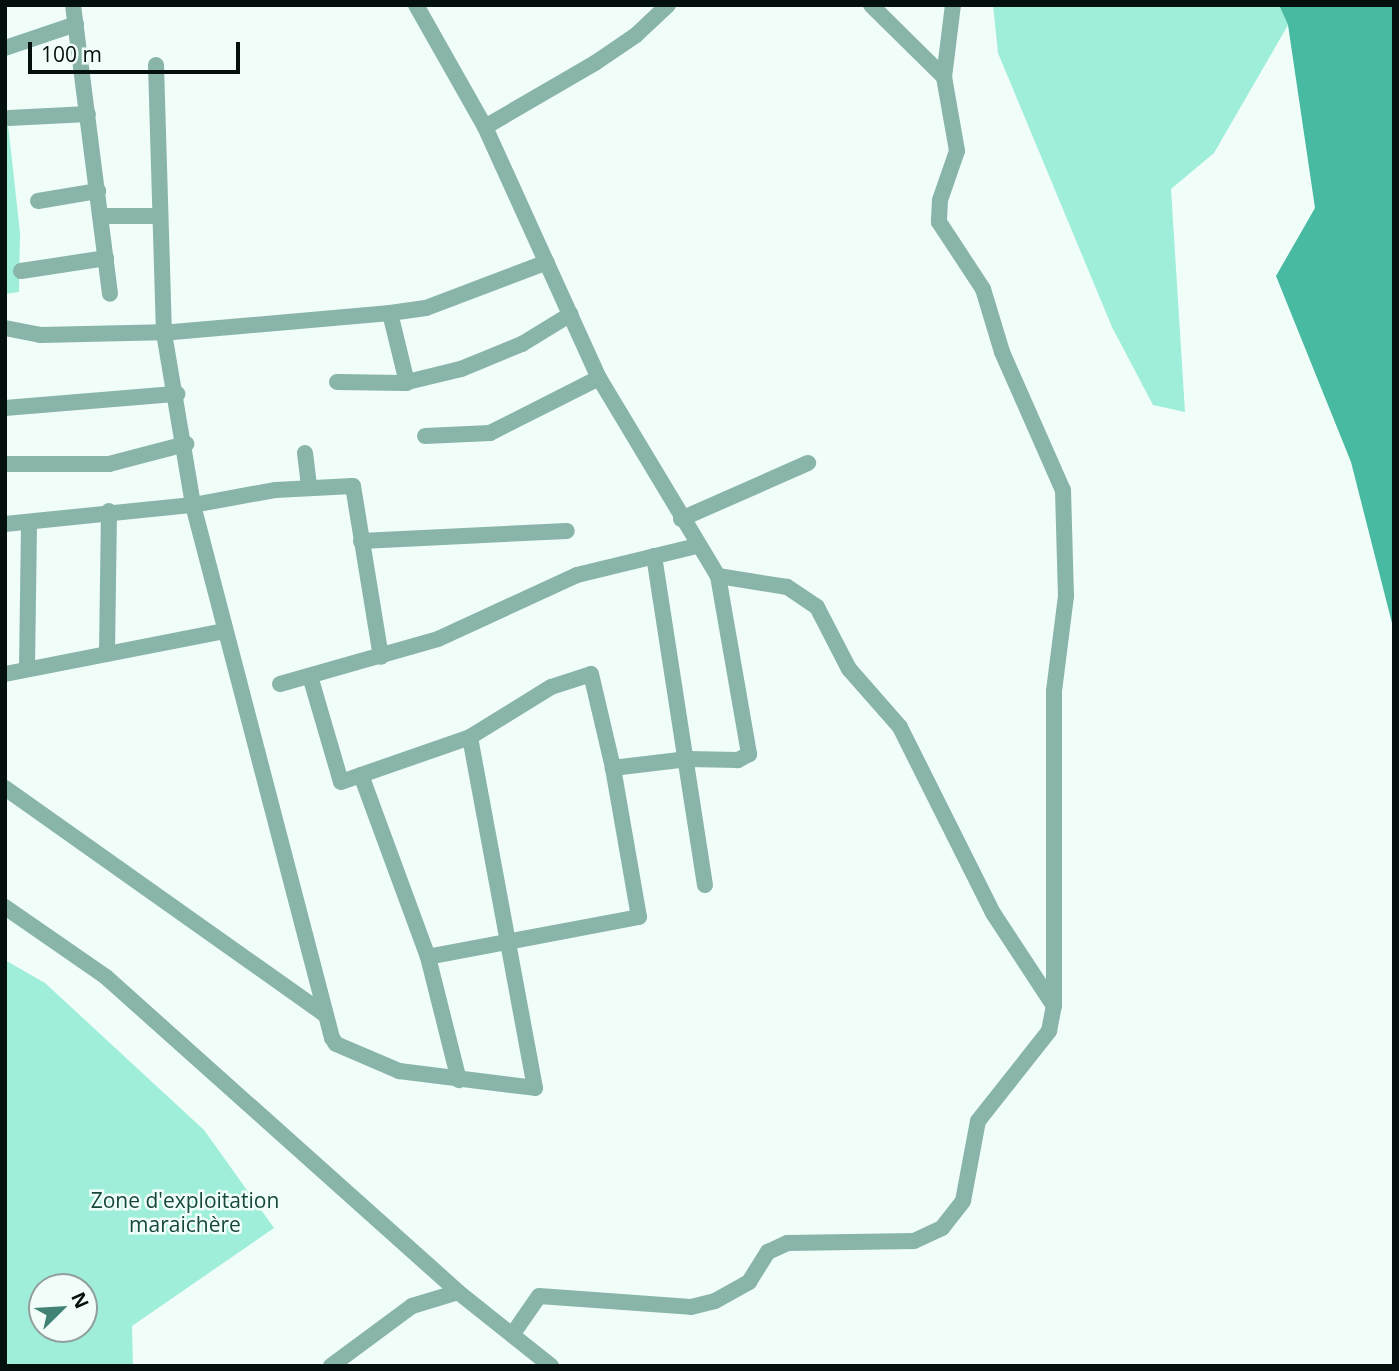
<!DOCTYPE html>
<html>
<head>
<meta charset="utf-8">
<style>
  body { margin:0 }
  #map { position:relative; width:1399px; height:1371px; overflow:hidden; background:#f0fdf9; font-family:"Open Sans",sans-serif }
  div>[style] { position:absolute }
  .green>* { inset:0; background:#9feeda }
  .water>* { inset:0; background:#48baa2 }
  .minor>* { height:16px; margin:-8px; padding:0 8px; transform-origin:8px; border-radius:8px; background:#89b4a9 }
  span { translate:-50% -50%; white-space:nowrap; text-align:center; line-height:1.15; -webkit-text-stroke:5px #f0fdf9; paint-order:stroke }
  .park-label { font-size:21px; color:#16473d }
  .frame { position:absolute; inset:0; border:7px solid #04100d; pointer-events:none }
  .north { position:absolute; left:28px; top:1273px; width:70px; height:70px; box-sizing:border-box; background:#f0fdf9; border:2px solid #929e9b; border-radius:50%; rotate:66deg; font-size:19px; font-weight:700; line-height:28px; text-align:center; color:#04100d }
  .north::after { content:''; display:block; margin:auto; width:24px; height:32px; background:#408274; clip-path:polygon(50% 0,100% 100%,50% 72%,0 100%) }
  .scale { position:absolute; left:28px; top:42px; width:212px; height:32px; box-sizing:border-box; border:4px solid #04100d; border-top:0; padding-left:9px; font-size:21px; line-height:24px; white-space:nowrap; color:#04100d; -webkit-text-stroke:5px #f0fdf9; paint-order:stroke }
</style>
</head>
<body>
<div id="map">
  <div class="green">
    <div style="clip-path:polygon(993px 5px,1279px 5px,1288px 25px,1214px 153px,1171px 189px,1185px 412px,1153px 405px,1112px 327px,998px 53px)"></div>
    <div style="clip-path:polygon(5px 97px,20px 233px,19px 292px,5px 294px)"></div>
    <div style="clip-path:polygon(evenodd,5px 960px,45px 983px,204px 1130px,274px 1228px,132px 1326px,133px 1366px,5px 1366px,5px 960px,42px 1287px,84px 1287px,84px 1329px,42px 1329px,42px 1287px)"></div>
  </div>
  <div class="water">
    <div style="clip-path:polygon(1279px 5px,1394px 5px,1394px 631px,1351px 462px,1276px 276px,1315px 208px,1288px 25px)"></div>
  </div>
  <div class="minor">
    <div style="left:73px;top:5px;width:291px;rotate:82.7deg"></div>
    <div style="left:416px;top:5px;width:140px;rotate:60.5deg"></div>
    <div style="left:485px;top:127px;width:276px;rotate:65.6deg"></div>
    <div style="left:599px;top:378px;width:231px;rotate:59deg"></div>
    <div style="left:718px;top:576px;width:181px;rotate:80.1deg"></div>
    <div style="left:749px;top:754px;width:13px;rotate:151deg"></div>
    <div style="left:738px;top:760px;width:50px;rotate:-178.9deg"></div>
    <div style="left:688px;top:759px;width:76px;rotate:173.2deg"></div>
    <div style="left:871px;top:5px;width:103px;rotate:44.6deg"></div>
    <div style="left:944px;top:77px;width:75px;rotate:80deg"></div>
    <div style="left:957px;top:151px;width:52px;rotate:109.1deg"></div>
    <div style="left:940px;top:200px;width:22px;rotate:93deg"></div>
    <div style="left:939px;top:222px;width:80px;rotate:56.7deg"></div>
    <div style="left:983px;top:289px;width:66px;rotate:73.2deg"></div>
    <div style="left:1002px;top:352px;width:151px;rotate:66.2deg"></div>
    <div style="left:1063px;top:490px;width:106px;rotate:88.4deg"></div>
    <div style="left:1066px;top:596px;width:96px;rotate:97.2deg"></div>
    <div style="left:1054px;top:691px;width:314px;rotate:90deg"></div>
    <div style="left:5px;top:48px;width:75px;rotate:-18.7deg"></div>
    <div style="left:156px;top:65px;width:268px;rotate:88.3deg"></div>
    <div style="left:164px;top:333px;width:174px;rotate:80.4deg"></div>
    <div style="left:193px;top:505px;width:551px;rotate:75.38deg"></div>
    <div style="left:332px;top:1038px;width:7px;rotate:56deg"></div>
    <div style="left:336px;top:1044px;width:69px;rotate:23.2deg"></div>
    <div style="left:399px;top:1071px;width:137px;rotate:7.1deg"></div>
    <div style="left:535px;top:1088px;width:357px;rotate:-100.5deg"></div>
    <div style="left:944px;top:77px;width:73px;rotate:-82.9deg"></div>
    <div style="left:9px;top:118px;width:79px;rotate:-2.9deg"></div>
    <div style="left:485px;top:127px;width:127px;rotate:-30.2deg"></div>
    <div style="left:595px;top:63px;width:50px;rotate:-34.3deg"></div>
    <div style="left:636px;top:35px;width:44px;rotate:-43.2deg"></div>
    <div style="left:38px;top:201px;width:61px;rotate:-9.5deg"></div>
    <div style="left:101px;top:216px;width:58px"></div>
    <div style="left:21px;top:271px;width:86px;rotate:-8.7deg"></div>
    <div style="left:390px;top:313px;width:72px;rotate:76.3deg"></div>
    <div style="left:5px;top:328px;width:37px;rotate:11deg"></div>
    <div style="left:41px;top:335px;width:132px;rotate:-1.3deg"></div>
    <div style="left:173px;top:332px;width:218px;rotate:-5deg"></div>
    <div style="left:390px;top:313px;width:36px;rotate:-8deg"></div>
    <div style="left:426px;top:308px;width:129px;rotate:-20.8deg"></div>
    <div style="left:337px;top:382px;width:66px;rotate:0.9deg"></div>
    <div style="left:403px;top:383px;width:60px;rotate:-13.6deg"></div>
    <div style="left:461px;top:369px;width:66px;rotate:-22.3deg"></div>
    <div style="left:522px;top:344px;width:57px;rotate:-31.5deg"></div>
    <div style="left:5px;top:408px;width:173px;rotate:-4.7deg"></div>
    <div style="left:425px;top:436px;width:65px;rotate:-2.6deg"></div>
    <div style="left:490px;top:433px;width:122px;rotate:-26.8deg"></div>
    <div style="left:305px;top:453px;width:34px;rotate:83deg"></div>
    <div style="left:5px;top:464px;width:104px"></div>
    <div style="left:109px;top:464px;width:80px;rotate:-14.6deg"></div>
    <div style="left:681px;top:519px;width:139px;rotate:-23.8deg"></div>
    <div style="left:5px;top:524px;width:189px;rotate:-5.8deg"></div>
    <div style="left:193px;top:505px;width:83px;rotate:-10.4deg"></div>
    <div style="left:275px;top:490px;width:78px;rotate:-2.9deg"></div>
    <div style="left:353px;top:486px;width:173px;rotate:80.7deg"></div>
    <div style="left:361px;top:541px;width:206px;rotate:-2.8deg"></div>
    <div style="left:654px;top:556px;width:333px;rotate:81.2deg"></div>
    <div style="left:107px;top:653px;width:142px;rotate:-89.2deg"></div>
    <div style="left:27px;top:668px;width:146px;rotate:-89.2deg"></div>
    <div style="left:5px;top:674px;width:223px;rotate:-11.1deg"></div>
    <div style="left:310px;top:676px;width:110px;rotate:73.7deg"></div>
    <div style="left:341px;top:782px;width:137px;rotate:-19.2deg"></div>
    <div style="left:470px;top:737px;width:95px;rotate:-31.7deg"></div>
    <div style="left:551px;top:687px;width:42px;rotate:-18deg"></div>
    <div style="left:591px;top:674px;width:97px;rotate:76.8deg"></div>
    <div style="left:613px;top:768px;width:151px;rotate:80.1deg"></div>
    <div style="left:639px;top:917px;width:215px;rotate:169.3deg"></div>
    <div style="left:280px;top:684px;width:164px;rotate:-15.9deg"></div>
    <div style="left:438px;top:639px;width:153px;rotate:-24.7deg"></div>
    <div style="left:577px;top:575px;width:123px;rotate:-13.6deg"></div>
    <div style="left:361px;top:775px;width:194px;rotate:69.8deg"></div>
    <div style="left:428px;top:957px;width:127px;rotate:75.9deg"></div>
    <div style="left:5px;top:788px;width:393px;rotate:35.3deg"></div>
    <div style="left:5px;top:907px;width:123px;rotate:34.7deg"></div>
    <div style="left:106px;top:977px;width:472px;rotate:41.8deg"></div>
    <div style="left:458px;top:1292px;width:119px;rotate:38.5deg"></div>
    <div style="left:512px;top:1335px;width:47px;rotate:-55.3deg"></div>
    <div style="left:539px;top:1296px;width:152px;rotate:4.1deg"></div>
    <div style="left:691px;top:1307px;width:25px;rotate:-14deg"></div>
    <div style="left:715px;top:1301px;width:39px;rotate:-29deg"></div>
    <div style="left:749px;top:1282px;width:36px;rotate:-58deg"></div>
    <div style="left:768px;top:1252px;width:21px;rotate:-25deg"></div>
    <div style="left:787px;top:1243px;width:127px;rotate:-0.9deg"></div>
    <div style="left:914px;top:1241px;width:31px;rotate:-25deg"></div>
    <div style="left:942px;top:1228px;width:34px;rotate:-52deg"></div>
    <div style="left:963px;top:1201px;width:81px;rotate:-79.4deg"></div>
    <div style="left:978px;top:1121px;width:115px;rotate:-51.7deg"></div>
    <div style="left:1049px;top:1031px;width:25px;rotate:-79deg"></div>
    <div style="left:1054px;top:1006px;width:111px;rotate:-123.3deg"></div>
    <div style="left:993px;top:913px;width:208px;rotate:-116.6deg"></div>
    <div style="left:900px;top:727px;width:77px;rotate:-131.3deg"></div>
    <div style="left:849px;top:669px;width:70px;rotate:-117.3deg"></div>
    <div style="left:817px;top:607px;width:36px;rotate:-146deg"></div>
    <div style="left:787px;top:587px;width:70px;rotate:-170.9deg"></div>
    <div style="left:331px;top:1366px;width:101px;rotate:-36.5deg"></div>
    <div style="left:412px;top:1306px;width:48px;rotate:-16.9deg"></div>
  </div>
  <div class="park-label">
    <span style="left:185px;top:1212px">Zone d'exploitation<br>maraichère</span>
  </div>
  <div class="frame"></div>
  <div class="north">N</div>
  <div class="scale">100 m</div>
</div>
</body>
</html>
